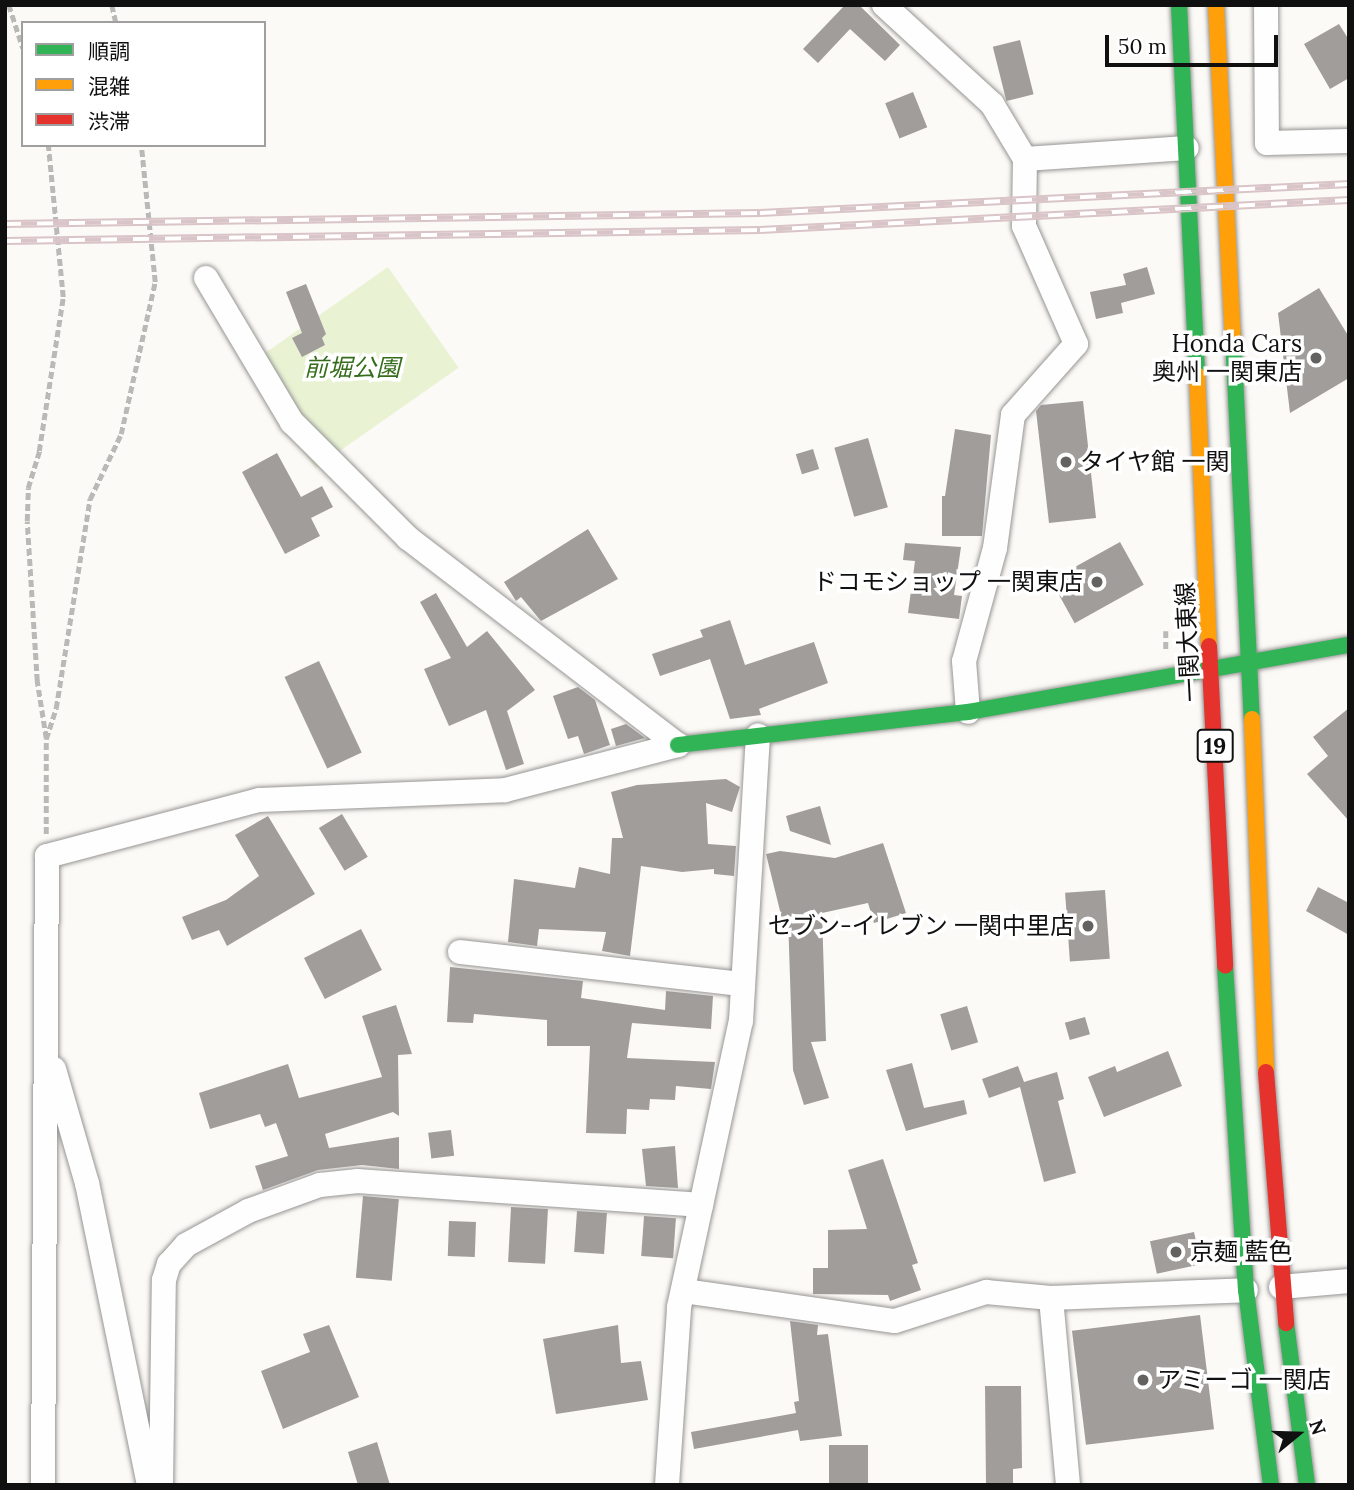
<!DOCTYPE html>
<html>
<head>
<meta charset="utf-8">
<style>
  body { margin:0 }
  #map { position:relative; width:1354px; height:1490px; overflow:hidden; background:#fcfaf6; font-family:Lora,"Noto Sans JP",serif }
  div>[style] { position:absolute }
  .green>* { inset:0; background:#e9f3d4; transform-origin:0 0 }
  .building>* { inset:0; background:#a09d9b; transform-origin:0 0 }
  .path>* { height:4.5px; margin-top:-2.25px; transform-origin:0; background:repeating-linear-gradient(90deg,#b9b9b8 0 7px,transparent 0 10.5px) }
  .roads { filter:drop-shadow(0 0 2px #969594) drop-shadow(0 0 2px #969594) }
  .street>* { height:24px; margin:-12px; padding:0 12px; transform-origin:12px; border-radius:12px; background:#fffefe }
  .fast>* { height:16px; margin:-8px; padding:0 8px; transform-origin:8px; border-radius:8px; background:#30b455 }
  .slow>* { height:16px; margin:-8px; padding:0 8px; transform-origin:8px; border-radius:8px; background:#ff9f0a }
  .jam>* { height:16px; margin:-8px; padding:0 8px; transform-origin:8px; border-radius:8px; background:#e5322d }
  .rail>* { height:8px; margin-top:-4px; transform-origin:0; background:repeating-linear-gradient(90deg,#fff 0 16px,#d9c4c7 0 32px); box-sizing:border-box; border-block:2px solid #d9c4c7 }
  .dots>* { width:19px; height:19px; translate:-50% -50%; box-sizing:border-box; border:4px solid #fff; border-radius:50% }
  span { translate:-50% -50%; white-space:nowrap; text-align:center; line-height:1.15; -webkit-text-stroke:7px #fff; paint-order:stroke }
  .shield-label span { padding:2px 5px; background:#fff; border:2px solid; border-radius:5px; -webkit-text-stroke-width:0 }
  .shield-label { font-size:23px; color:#101010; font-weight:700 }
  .poi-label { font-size:24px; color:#101010 }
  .right { translate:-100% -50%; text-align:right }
  .left { translate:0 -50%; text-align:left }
  .park-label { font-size:24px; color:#356d1b; font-style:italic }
  .street-label { font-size:24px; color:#101010 }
  .frame { position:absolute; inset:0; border:7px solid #101010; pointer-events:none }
  .legend { position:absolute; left:21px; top:21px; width:245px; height:126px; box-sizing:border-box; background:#fff; border:2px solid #9f9f9f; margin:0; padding:9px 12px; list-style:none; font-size:21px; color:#101010 }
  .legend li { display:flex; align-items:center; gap:14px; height:35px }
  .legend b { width:35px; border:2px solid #9f9f9f }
  .north { position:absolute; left:1263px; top:1399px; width:70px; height:70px; -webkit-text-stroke:5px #fff; paint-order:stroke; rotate:71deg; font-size:19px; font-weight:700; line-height:28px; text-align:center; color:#101010 }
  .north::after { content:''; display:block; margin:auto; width:24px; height:32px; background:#101010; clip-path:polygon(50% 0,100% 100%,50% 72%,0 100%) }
  .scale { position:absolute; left:1105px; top:35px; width:173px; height:32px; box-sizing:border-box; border:4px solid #101010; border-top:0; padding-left:9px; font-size:21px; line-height:24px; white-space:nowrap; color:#101010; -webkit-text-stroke:5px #fff; paint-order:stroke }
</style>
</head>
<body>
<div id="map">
  <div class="green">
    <div style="left:388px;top:267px;width:123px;height:175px;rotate:55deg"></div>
  </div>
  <div class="building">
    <div style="clip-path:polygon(845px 5px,859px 5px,900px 45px,885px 61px,850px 29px,818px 63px,803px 49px)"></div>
    <div style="clip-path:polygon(1339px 24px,1349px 40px,1349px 78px,1330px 89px,1304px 44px)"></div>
    <div style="left:1020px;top:40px;width:56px;height:28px;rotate:76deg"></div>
    <div style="left:913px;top:92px;width:38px;height:30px;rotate:68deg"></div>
    <div style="clip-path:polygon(1147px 267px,1155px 294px,1121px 303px,1123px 313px,1096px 319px,1090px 292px,1126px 285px,1123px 274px)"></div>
    <div style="clip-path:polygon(306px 284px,326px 334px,322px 338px,325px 345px,302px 357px,292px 338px,302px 333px,286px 292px)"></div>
    <div style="clip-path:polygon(1319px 288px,1349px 337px,1349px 378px,1290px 413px,1278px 313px)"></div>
    <div style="clip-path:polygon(1083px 401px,1096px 518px,1049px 523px,1036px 411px,1041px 405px)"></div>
    <div style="clip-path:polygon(955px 429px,991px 435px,982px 536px,942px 536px,942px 496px,945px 496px)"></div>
    <div style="left:868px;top:438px;width:72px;height:35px;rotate:74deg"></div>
    <div style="left:813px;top:449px;width:21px;height:18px;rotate:73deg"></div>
    <div style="clip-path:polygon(277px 453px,301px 497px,322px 486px,333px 507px,311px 518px,320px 536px,285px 554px,242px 472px)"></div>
    <div style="clip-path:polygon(588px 529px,618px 579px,541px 621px,521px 597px,516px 601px,504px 582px)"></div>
    <div style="left:1120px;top:542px;width:49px;height:79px;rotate:61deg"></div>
    <div style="clip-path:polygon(905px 543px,961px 547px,954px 595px,962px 596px,959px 619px,908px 613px,915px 561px,903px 560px)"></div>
    <div style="clip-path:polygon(436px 593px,467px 647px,487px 631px,535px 690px,507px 711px,524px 764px,506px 770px,486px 710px,449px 726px,424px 669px,451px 658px,420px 602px)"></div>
    <div style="clip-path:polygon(730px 620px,745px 665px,814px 642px,828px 683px,759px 709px,761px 715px,730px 719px,710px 659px,660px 676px,652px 654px,703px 637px,700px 630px)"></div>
    <div style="left:319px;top:661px;width:101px;height:38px;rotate:65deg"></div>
    <div style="clip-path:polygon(578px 687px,595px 700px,610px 745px,584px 754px,578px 736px,568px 739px,553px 696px)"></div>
    <div style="clip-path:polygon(1349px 708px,1349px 821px,1307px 774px,1328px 756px,1313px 737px)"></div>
    <div style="clip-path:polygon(626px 724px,645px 738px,616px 746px,611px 729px)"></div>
    <div style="clip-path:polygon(726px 779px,740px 787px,732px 812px,706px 803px,708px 844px,736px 846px,734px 876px,714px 874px,714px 869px,682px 872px,641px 866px,630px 956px,602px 951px,606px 932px,539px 929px,537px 946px,508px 942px,514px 879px,575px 888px,579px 867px,610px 874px,612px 838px,623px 838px,611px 792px,637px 785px)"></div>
    <div style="clip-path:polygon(820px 806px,831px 845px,790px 831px,786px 816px)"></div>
    <div style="left:342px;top:814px;width:50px;height:27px;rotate:59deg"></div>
    <div style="clip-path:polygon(268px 816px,315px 894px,227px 946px,219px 930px,192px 940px,182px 917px,226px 900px,259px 876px,235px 835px)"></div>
    <div style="clip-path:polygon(883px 843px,906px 913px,874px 923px,868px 903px,822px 913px,826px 1041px,811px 1042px,829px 1098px,804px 1105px,793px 1070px,788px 917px,782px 919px,766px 854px,780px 851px,835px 858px)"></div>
    <div style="clip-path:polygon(1318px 887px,1349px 903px,1349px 935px,1306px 911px)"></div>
    <div style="left:1105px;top:890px;width:69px;height:40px;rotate:86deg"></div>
    <div style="left:361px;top:929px;width:46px;height:64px;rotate:63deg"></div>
    <div style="clip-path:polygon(450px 967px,583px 981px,581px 998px,665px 1010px,666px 991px,713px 996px,711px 1029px,632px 1023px,627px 1058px,715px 1062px,711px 1089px,676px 1086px,675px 1100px,650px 1099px,649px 1110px,627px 1109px,626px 1134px,586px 1133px,590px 1046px,547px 1046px,547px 1020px,474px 1014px,473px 1023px,447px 1022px)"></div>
    <div style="clip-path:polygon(396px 1005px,412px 1054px,398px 1055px,399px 1116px,393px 1112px,325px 1134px,329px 1148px,399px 1137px,399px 1169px,362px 1165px,318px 1170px,263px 1190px,255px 1166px,288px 1156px,276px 1123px,265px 1127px,260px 1114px,210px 1129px,199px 1093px,288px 1064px,299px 1098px,382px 1077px,362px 1016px)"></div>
    <div style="left:967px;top:1006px;width:38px;height:28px;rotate:73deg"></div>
    <div style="left:1085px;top:1017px;width:18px;height:21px;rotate:74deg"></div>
    <div style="clip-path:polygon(1168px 1051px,1182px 1086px,1104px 1117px,1088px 1077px,1115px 1066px,1117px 1072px)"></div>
    <div style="clip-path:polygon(912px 1063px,924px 1108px,964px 1100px,967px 1114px,906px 1131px,886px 1070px)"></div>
    <div style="clip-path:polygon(1018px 1066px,1024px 1082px,1057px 1072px,1064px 1099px,1058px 1101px,1076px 1173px,1044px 1182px,1020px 1087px,989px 1098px,982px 1079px)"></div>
    <div style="left:451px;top:1130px;width:26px;height:23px;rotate:83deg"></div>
    <div style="clip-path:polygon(675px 1146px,678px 1188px,646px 1186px,642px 1149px)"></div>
    <div style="clip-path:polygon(883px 1159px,918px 1263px,912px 1265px,921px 1290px,890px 1301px,888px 1295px,813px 1294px,813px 1268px,828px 1268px,828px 1230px,867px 1229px,848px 1170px)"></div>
    <div style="left:363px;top:1196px;width:36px;height:82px;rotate:5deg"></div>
    <div style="left:511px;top:1207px;width:37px;height:55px;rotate:3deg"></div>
    <div style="left:577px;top:1211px;width:30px;height:41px;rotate:4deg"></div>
    <div style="left:644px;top:1216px;width:32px;height:40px;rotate:4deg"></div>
    <div style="left:449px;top:1221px;width:27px;height:35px;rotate:2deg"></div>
    <div style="left:1194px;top:1232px;width:33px;height:45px;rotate:78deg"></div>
    <div style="left:1200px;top:1315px;width:115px;height:129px;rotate:83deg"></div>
    <div style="clip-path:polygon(790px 1321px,818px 1325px,817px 1335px,828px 1334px,842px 1436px,800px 1441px,798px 1430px,694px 1449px,691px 1432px,796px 1413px,794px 1402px,799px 1401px)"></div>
    <div style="clip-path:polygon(329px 1325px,359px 1397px,283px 1429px,261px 1371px,310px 1352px,303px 1334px)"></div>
    <div style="clip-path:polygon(618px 1325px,621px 1363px,641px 1361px,648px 1400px,556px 1414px,543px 1339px)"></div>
    <div style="clip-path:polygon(985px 1386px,1021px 1386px,1022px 1468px,1013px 1469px,1013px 1485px,986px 1485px)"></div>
    <div style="clip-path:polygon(377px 1442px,390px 1485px,358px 1485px,348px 1452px)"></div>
    <div style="left:829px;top:1445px;width:39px;height:40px"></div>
  </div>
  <div class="path">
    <div style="left:9px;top:5px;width:45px;rotate:72deg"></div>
    <div style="left:112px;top:5px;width:18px;rotate:77deg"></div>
    <div style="left:1166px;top:631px;width:20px;rotate:90deg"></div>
    <div style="left:46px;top:738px;width:58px;rotate:-99deg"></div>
    <div style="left:37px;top:681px;width:160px;rotate:-93.6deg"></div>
    <div style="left:27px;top:521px;width:33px;rotate:-88deg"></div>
    <div style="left:28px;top:488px;width:39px;rotate:-73deg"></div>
    <div style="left:39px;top:451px;width:156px;rotate:-81.1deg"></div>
    <div style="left:63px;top:297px;width:153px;rotate:-95.6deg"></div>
    <div style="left:46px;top:834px;width:95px;rotate:-90deg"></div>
    <div style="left:46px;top:739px;width:33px;rotate:-72deg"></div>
    <div style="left:56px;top:708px;width:212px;rotate:-80.8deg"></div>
    <div style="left:90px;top:499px;width:72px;rotate:-64.5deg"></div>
    <div style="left:121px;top:434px;width:156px;rotate:-77.4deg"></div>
    <div style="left:155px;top:282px;width:138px;rotate:-95.8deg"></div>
  </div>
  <div class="roads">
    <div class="street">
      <div style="left:884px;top:5px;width:147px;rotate:42.5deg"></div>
      <div style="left:992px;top:104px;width:64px;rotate:59deg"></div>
      <div style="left:1025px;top:159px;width:67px;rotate:90.9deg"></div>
      <div style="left:1024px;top:226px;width:129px;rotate:66.2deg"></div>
      <div style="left:1076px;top:344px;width:95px;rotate:131.6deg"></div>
      <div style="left:1013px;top:415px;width:134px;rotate:97.7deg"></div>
      <div style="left:995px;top:548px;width:117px;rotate:105.3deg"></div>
      <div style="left:964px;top:661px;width:51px;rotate:85.5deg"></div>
      <div style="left:1266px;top:5px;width:138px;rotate:89.6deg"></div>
      <div style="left:1267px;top:143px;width:82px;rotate:-1.4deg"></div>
      <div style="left:1025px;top:159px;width:162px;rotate:-3.9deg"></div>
      <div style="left:206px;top:278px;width:168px;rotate:59.2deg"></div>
      <div style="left:292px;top:422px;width:164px;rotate:45deg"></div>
      <div style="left:408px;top:538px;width:340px;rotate:37.5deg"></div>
      <div style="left:460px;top:952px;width:284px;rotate:6.5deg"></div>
      <div style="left:54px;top:1069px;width:119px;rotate:73.9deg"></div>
      <div style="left:87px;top:1183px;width:308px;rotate:78.4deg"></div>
      <div style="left:1281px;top:1287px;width:68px;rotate:-5deg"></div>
      <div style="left:684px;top:1291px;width:213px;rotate:8.1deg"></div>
      <div style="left:895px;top:1321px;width:96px;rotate:-17.7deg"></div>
      <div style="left:986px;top:1292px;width:65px;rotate:5.3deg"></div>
      <div style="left:1051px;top:1298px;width:195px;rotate:-2.3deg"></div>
      <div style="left:1051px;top:1298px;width:188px;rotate:84.8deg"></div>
      <div style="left:43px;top:1485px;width:629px;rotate:-89.64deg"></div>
      <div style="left:47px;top:856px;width:219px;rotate:-14.8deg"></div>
      <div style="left:259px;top:800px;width:246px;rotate:-2.3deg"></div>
      <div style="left:505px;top:790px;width:179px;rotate:-14.6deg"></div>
      <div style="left:161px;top:1485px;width:205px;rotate:-89.2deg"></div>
      <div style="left:164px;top:1280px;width:17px;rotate:-73deg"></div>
      <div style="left:169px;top:1264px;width:25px;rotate:-48deg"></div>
      <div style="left:186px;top:1245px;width:71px;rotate:-28.7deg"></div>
      <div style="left:248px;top:1211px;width:77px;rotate:-19.9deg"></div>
      <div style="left:320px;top:1185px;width:38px;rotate:-6deg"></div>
      <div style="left:358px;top:1181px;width:344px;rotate:4deg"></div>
      <div style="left:667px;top:1485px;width:178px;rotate:-86.1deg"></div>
      <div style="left:679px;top:1307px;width:293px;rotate:-77.8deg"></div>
      <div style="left:741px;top:1021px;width:286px;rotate:-86.6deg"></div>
    </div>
    <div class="fast">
      <div style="left:1179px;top:5px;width:370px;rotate:87.2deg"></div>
      <div style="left:1233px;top:335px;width:384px;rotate:87.2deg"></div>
      <div style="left:678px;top:745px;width:292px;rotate:-6.5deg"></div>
      <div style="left:968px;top:712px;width:387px;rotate:-10deg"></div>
      <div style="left:1225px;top:966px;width:325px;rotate:86.3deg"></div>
      <div style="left:1246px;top:1290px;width:197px;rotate:82.7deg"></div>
      <div style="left:1286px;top:1323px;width:163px;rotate:82.6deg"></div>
    </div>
    <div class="slow">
      <div style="left:1216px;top:5px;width:330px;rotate:87.1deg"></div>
      <div style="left:1197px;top:375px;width:271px;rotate:87.5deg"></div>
      <div style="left:1252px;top:719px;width:353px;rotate:87.7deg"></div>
    </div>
    <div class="jam">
      <div style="left:1209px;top:646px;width:320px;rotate:87.1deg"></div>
      <div style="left:1266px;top:1072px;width:252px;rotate:85.4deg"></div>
    </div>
  </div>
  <div class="rail">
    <div style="left:5px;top:224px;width:755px;rotate:-0.83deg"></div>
    <div style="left:760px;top:213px;width:590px;rotate:-2.82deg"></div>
    <div style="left:5px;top:241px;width:755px;rotate:-0.83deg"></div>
    <div style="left:760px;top:230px;width:590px;rotate:-2.92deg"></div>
  </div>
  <div class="dots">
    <div style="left:1316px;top:358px;background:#636260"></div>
    <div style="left:1066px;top:462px;background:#636260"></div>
    <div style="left:1097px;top:582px;background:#636260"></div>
    <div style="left:1088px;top:926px;background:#636260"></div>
    <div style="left:1176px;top:1252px;background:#636260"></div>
    <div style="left:1143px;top:1380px;background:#636260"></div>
  </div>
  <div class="shield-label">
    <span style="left:1215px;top:746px">19</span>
  </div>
  <div class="poi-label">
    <span class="right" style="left:1302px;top:358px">Honda Cars<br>奥州 一関東店</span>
    <span class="left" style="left:1080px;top:462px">タイヤ館 一関</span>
    <span class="right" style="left:1083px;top:582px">ドコモショップ 一関東店</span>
    <span class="right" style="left:1074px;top:926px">セブン-イレブン 一関中里店</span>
    <span class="left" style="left:1190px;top:1252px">京麺 藍色</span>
    <span class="left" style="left:1157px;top:1380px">アミーゴ 一関店</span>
  </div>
  <div class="park-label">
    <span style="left:352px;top:368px">前堀公園</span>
  </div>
  <div class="street-label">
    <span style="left:1188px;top:642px;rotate:-93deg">一関大東線</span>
  </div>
  <div class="frame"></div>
  <ul class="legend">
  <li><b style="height:9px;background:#30b455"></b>順調</li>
  <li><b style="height:9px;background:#ff9f0a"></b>混雑</li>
  <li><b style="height:9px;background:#e5322d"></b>渋滞</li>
  </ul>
  <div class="north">N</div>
  <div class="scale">50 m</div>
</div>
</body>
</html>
